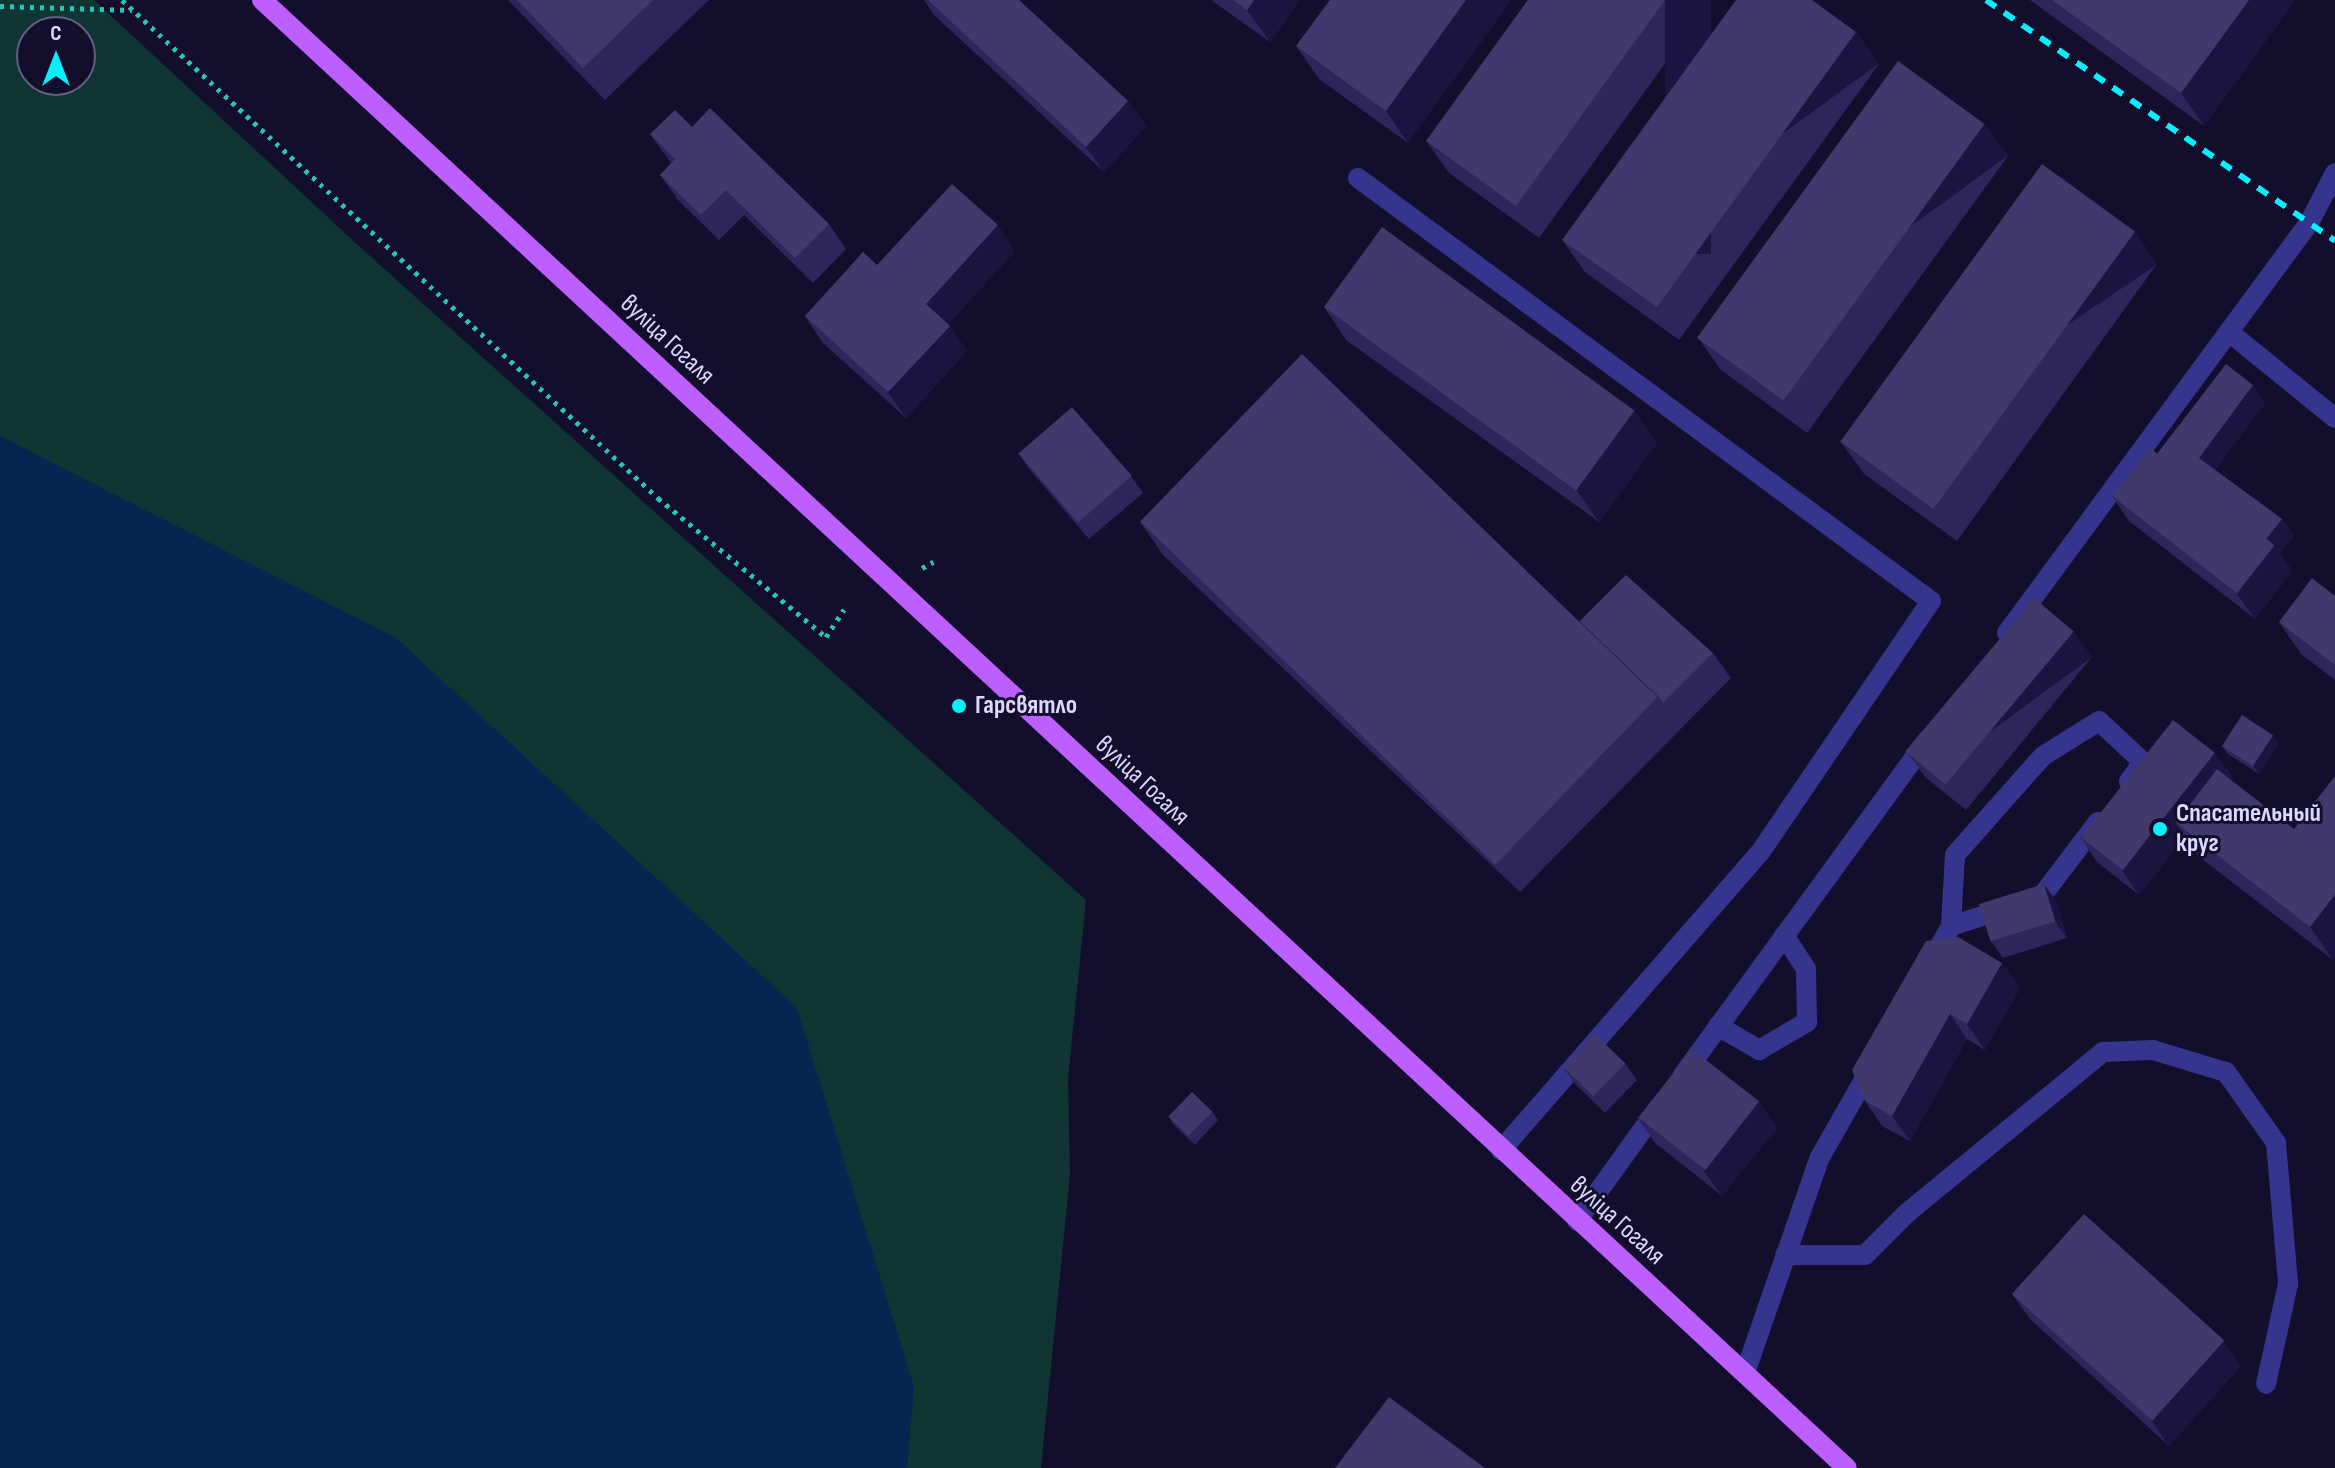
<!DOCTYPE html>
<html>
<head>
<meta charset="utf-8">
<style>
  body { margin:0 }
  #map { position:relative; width:2335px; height:1468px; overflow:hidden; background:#120e2b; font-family:"Sofia Sans Condensed",sans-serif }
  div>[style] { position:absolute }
  .green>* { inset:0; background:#103633 }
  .water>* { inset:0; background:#072551 }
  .path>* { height:5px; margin-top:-2.5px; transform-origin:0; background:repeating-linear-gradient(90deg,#24c7b7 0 4px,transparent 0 10px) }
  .minor>* { height:20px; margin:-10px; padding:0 10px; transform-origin:10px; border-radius:10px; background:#35358e }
  .major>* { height:20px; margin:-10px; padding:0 10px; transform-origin:10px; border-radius:10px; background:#bd5fff }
  .rail>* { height:6px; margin-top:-3px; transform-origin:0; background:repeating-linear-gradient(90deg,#04f0ff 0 12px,transparent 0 22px) }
  .wall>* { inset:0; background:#2e255a }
  .shaded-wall>* { inset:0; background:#1b1440; transform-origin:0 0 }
  .building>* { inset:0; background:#41396c; transform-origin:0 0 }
  .dots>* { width:22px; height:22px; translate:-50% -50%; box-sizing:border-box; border:4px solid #120e2b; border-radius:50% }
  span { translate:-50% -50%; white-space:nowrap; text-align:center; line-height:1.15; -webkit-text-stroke:6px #120e2b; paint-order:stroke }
  .street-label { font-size:26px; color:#dbd8ff }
  .poi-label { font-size:26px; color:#dbd8ff; font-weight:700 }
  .left { translate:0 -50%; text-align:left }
  .north { position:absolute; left:16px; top:16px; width:80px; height:80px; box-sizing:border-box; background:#120e2b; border:2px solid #625f80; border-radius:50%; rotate:0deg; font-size:22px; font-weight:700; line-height:32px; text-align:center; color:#dbd8ff }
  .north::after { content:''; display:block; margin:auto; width:28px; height:36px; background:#04f0ff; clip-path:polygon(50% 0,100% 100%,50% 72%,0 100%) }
</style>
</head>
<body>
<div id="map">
  <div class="green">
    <div style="clip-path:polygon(evenodd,0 0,94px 0,360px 247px,1086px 900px,1068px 1079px,1070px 1174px,1041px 1468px,0 1468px,0 0,32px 32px,80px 32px,80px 80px,32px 80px,32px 32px)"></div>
  </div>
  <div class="water">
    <div style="clip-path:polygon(0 436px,396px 638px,797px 1008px,914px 1387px,907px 1468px,0 1468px)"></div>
  </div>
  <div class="path">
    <div style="left:122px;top:0;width:732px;rotate:42.9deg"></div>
    <div style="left:658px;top:498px;width:218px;rotate:39.6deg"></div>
    <div style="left:826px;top:637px;width:33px;rotate:-57deg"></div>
    <div style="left:0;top:6px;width:132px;rotate:1.7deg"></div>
    <div style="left:922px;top:568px;width:13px;rotate:-29deg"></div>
  </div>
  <div class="minor">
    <div style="left:1358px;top:178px;width:712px;rotate:36.44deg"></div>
    <div style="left:1931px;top:601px;width:301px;rotate:124.2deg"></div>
    <div style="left:1762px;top:850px;width:398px;rotate:131deg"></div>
    <div style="left:2229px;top:332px;width:136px;rotate:39.1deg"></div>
    <div style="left:2007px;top:633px;width:509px;rotate:-53.63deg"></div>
    <div style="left:2309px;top:223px;width:56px;rotate:-62.5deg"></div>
    <div style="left:1951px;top:926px;width:95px;rotate:-17.9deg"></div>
    <div style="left:2041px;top:897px;width:94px;rotate:-52.8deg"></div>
    <div style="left:1930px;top:963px;width:43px;rotate:-60.4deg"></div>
    <div style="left:1951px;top:926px;width:71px;rotate:-86.8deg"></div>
    <div style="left:1955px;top:855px;width:132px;rotate:-48.4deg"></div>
    <div style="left:2043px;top:756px;width:66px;rotate:-32deg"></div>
    <div style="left:2099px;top:721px;width:60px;rotate:43deg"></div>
    <div style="left:2143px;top:762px;width:24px;rotate:126deg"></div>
    <div style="left:1718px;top:1026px;width:48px;rotate:30.3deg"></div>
    <div style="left:1759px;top:1050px;width:56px;rotate:-30.3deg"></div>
    <div style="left:1807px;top:1022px;width:53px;rotate:-91.1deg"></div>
    <div style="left:1806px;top:969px;width:40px;rotate:-122.9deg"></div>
    <div style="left:1683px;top:1075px;width:416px;rotate:-53.9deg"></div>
    <div style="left:1577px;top:1221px;width:140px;rotate:-54.3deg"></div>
    <div style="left:1785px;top:1255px;width:80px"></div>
    <div style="left:1865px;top:1255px;width:59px;rotate:-45deg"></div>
    <div style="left:1907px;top:1213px;width:254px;rotate:-39.4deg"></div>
    <div style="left:2103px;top:1052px;width:50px;rotate:-2.3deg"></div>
    <div style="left:2153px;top:1050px;width:76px;rotate:16.8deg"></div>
    <div style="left:2226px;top:1072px;width:87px;rotate:54.8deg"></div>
    <div style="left:2276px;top:1143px;width:142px;rotate:85.1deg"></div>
    <div style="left:2288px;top:1284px;width:102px;rotate:102.4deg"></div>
    <div style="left:1745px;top:1373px;width:226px;rotate:-70.9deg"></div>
    <div style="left:1819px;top:1159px;width:109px;rotate:-60.4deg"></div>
  </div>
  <div class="major">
    <div style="left:262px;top:0;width:2160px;rotate:42.81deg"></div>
  </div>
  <div class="rail">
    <div style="left:1986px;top:0;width:424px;rotate:34.6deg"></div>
  </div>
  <div class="wall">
    <div style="clip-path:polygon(508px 0,709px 0,605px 100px)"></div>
    <div style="clip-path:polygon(924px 0,1019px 0,1128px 101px,1146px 126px,1104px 172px,934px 15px)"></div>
    <div style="clip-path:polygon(1211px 0,1300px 0,1270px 42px)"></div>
    <div style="clip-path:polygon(1330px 0,1408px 143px,1319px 79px,1296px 46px)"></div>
    <div style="clip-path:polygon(1528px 0,1711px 0,1539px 238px,1449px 173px,1426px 141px)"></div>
    <div style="clip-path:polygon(2030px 0,2295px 0,2204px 126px)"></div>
    <div style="clip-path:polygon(1856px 32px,1879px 64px,1679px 340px,1585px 272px,1562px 240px)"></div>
    <div style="clip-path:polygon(1985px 124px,2008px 156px,1807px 433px,1721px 370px,1698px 338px)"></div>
    <div style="clip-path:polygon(692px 127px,829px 224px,846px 249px,813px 283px,744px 215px,719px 240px,678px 200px,660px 175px,671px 163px,650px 134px)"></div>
    <div style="clip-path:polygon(1015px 251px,948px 324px,967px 351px,906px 418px,822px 342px,805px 316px,877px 265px)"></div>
    <div style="clip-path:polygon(2157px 264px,1957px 541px,1864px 474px,1841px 442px)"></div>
    <div style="clip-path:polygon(1324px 307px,1634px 411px,1657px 443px,1599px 522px,1346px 340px)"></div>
    <div style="clip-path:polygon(2253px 385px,2265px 403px,2215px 470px,2282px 519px,2294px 536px,2280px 553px,2292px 571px,2255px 619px,2129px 521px,2112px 496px,2157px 454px)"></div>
    <div style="clip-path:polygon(1018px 453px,1131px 476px,1143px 493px,1089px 539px,1030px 470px)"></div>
    <div style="clip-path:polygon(1140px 522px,1580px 621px,1713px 653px,1731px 678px,1520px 892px,1163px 555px)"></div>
    <div style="clip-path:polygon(2335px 596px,2335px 680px,2301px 654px,2279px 622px)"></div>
    <div style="clip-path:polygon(2092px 657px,1966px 810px,1925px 777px,1907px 752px)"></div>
    <div style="clip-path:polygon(2279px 743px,2259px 774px,2228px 754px,2222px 746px)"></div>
    <div style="clip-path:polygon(2215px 753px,2233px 778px,2231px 780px,2333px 960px,2198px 856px,2185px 837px,2139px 895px,2097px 862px,2080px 837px)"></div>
    <div style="clip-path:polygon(2056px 901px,2067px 938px,2003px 958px,1991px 941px)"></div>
    <div style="clip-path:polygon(2002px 963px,2020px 988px,1985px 1050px,1967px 1039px,1910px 1141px,1882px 1126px,1865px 1101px)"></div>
    <div style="clip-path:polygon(1625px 1063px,1637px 1080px,1605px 1113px,1575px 1084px,1563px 1067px)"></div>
    <div style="clip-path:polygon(1759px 1102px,1777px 1128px,1722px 1196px,1655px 1143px,1637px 1117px)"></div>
    <div style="clip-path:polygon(1212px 1111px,1218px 1120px,1195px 1145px,1174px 1125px,1168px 1116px)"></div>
    <div style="clip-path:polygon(2012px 1294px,2241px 1366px,2169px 1446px,2030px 1319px)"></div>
  </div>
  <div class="shaded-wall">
    <div style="clip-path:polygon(1254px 0,1300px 0,1270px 42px,1247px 10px)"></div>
    <div style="clip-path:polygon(1466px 0,1512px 0,1408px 143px,1386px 111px)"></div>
    <div style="left:1665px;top:0;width:46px;height:254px"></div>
    <div style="clip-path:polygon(2249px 0,2295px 0,2204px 126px,2181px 93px)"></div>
    <div style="left:1856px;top:32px;width:39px;height:339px;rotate:54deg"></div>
    <div style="clip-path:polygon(1128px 101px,1146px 126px,1104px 172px,1086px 147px)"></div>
    <div style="left:1985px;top:124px;width:39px;height:341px;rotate:54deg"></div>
    <div style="clip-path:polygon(998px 225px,1015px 251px,943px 329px,926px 304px)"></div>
    <div style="left:2135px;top:231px;width:40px;height:343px;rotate:56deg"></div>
    <div style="clip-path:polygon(950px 326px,967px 351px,906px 418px,888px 392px)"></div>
    <div style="clip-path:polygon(2253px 385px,2265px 403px,2211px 476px,2199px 458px)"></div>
    <div style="clip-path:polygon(1634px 411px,1657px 443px,1599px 522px,1576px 490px)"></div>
    <div style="clip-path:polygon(2282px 519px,2294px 536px,2280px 553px,2292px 571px,2255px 619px,2237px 594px,2264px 541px)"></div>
    <div style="left:2074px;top:632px;width:31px;height:198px;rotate:54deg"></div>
    <div style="clip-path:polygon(2273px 735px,2279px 743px,2259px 774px,2253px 765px)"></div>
    <div style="clip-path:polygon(2215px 753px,2233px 778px,2189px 833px,2176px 823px,2185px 837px,2139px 895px,2122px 870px)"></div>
    <div style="clip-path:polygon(2044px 884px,2056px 901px,2067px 938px,2055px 921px)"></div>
    <div style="clip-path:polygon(2335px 895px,2335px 957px,2333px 960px,2310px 927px)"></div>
    <div style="clip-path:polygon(2002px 963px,2020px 988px,1985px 1050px,1967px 1024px)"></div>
    <div style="clip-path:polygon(1950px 1014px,1967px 1039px,1910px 1141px,1892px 1116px)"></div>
    <div style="clip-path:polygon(1759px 1102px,1777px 1128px,1722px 1196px,1704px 1171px)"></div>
    <div style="clip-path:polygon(2224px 1341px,2241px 1366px,2169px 1446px,2151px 1420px)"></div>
  </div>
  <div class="building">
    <div style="clip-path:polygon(517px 0,653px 0,583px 68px)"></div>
    <div style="clip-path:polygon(928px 0,1019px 0,1128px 101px,1086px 147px)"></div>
    <div style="clip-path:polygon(1233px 0,1254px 0,1247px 10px)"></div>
    <div style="clip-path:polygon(1330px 0,1466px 0,1386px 111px,1296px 46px)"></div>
    <div style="clip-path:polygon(1528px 0,1665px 0,1516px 206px,1426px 141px)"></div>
    <div style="clip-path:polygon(1736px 0,1812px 0,1856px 32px,1657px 307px,1562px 240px)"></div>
    <div style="clip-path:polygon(2052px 0,2249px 0,2181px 93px)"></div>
    <div style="left:1898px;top:61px;width:107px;height:342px;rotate:36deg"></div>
    <div style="clip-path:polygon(710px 108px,829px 224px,795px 258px,726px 190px,701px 215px,660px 175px,675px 159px,650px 134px,675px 110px,692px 127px)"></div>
    <div style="left:2042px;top:164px;width:115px;height:343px;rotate:36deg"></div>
    <div style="clip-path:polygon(952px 184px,998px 225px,926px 304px,950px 326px,888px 392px,805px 316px,863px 252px,877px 265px)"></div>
    <div style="left:1382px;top:227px;width:312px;height:99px;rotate:36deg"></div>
    <div style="left:1302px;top:354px;width:494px;height:233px;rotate:44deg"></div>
    <div style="clip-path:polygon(2226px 364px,2253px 385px,2199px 458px,2282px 519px,2266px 539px,2157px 454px)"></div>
    <div style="left:1072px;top:407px;width:91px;height:71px;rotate:49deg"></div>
    <div style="left:2150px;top:448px;width:158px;height:61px;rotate:38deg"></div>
    <div style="clip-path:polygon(1626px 575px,1713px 653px,1663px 703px,1658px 696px,1580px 621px)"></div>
    <div style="clip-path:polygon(2312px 578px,2335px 596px,2335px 665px,2279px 622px)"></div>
    <div style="left:2034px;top:598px;width:52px;height:200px;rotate:40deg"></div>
    <div style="left:2242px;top:715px;width:37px;height:37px;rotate:33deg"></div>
    <div style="left:2173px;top:720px;width:53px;height:149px;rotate:38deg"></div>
    <div style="clip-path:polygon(2217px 769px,2294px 829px,2335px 776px,2335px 895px,2310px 927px,2176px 823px)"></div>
    <div style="left:2044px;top:884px;width:39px;height:68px;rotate:73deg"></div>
    <div style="clip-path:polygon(1958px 937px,2002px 963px,1967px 1024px,1950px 1014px,1892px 1116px,1865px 1101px,1852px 1070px,1926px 941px)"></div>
    <div style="left:1595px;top:1034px;width:42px;height:46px;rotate:44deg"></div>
    <div style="left:1692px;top:1049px;width:85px;height:87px;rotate:38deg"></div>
    <div style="left:1192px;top:1092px;width:28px;height:34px;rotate:44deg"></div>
    <div style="left:2084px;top:1214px;width:189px;height:108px;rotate:42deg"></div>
    <div style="clip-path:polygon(1389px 1397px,1485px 1468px,1335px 1468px)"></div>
  </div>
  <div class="dots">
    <div style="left:959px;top:706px;background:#04f0ff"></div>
    <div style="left:2160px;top:829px;background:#04f0ff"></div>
  </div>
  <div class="street-label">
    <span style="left:667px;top:340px;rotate:43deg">вуліца Гогаля</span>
    <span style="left:1142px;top:781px;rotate:43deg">вуліца Гогаля</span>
    <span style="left:1617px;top:1221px;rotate:42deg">вуліца Гогаля</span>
  </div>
  <div class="poi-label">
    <span class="left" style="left:975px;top:706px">Гарсвятло</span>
    <span class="left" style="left:2176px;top:829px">Спасательный<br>круг</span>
  </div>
  <div class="north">С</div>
</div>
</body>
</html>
